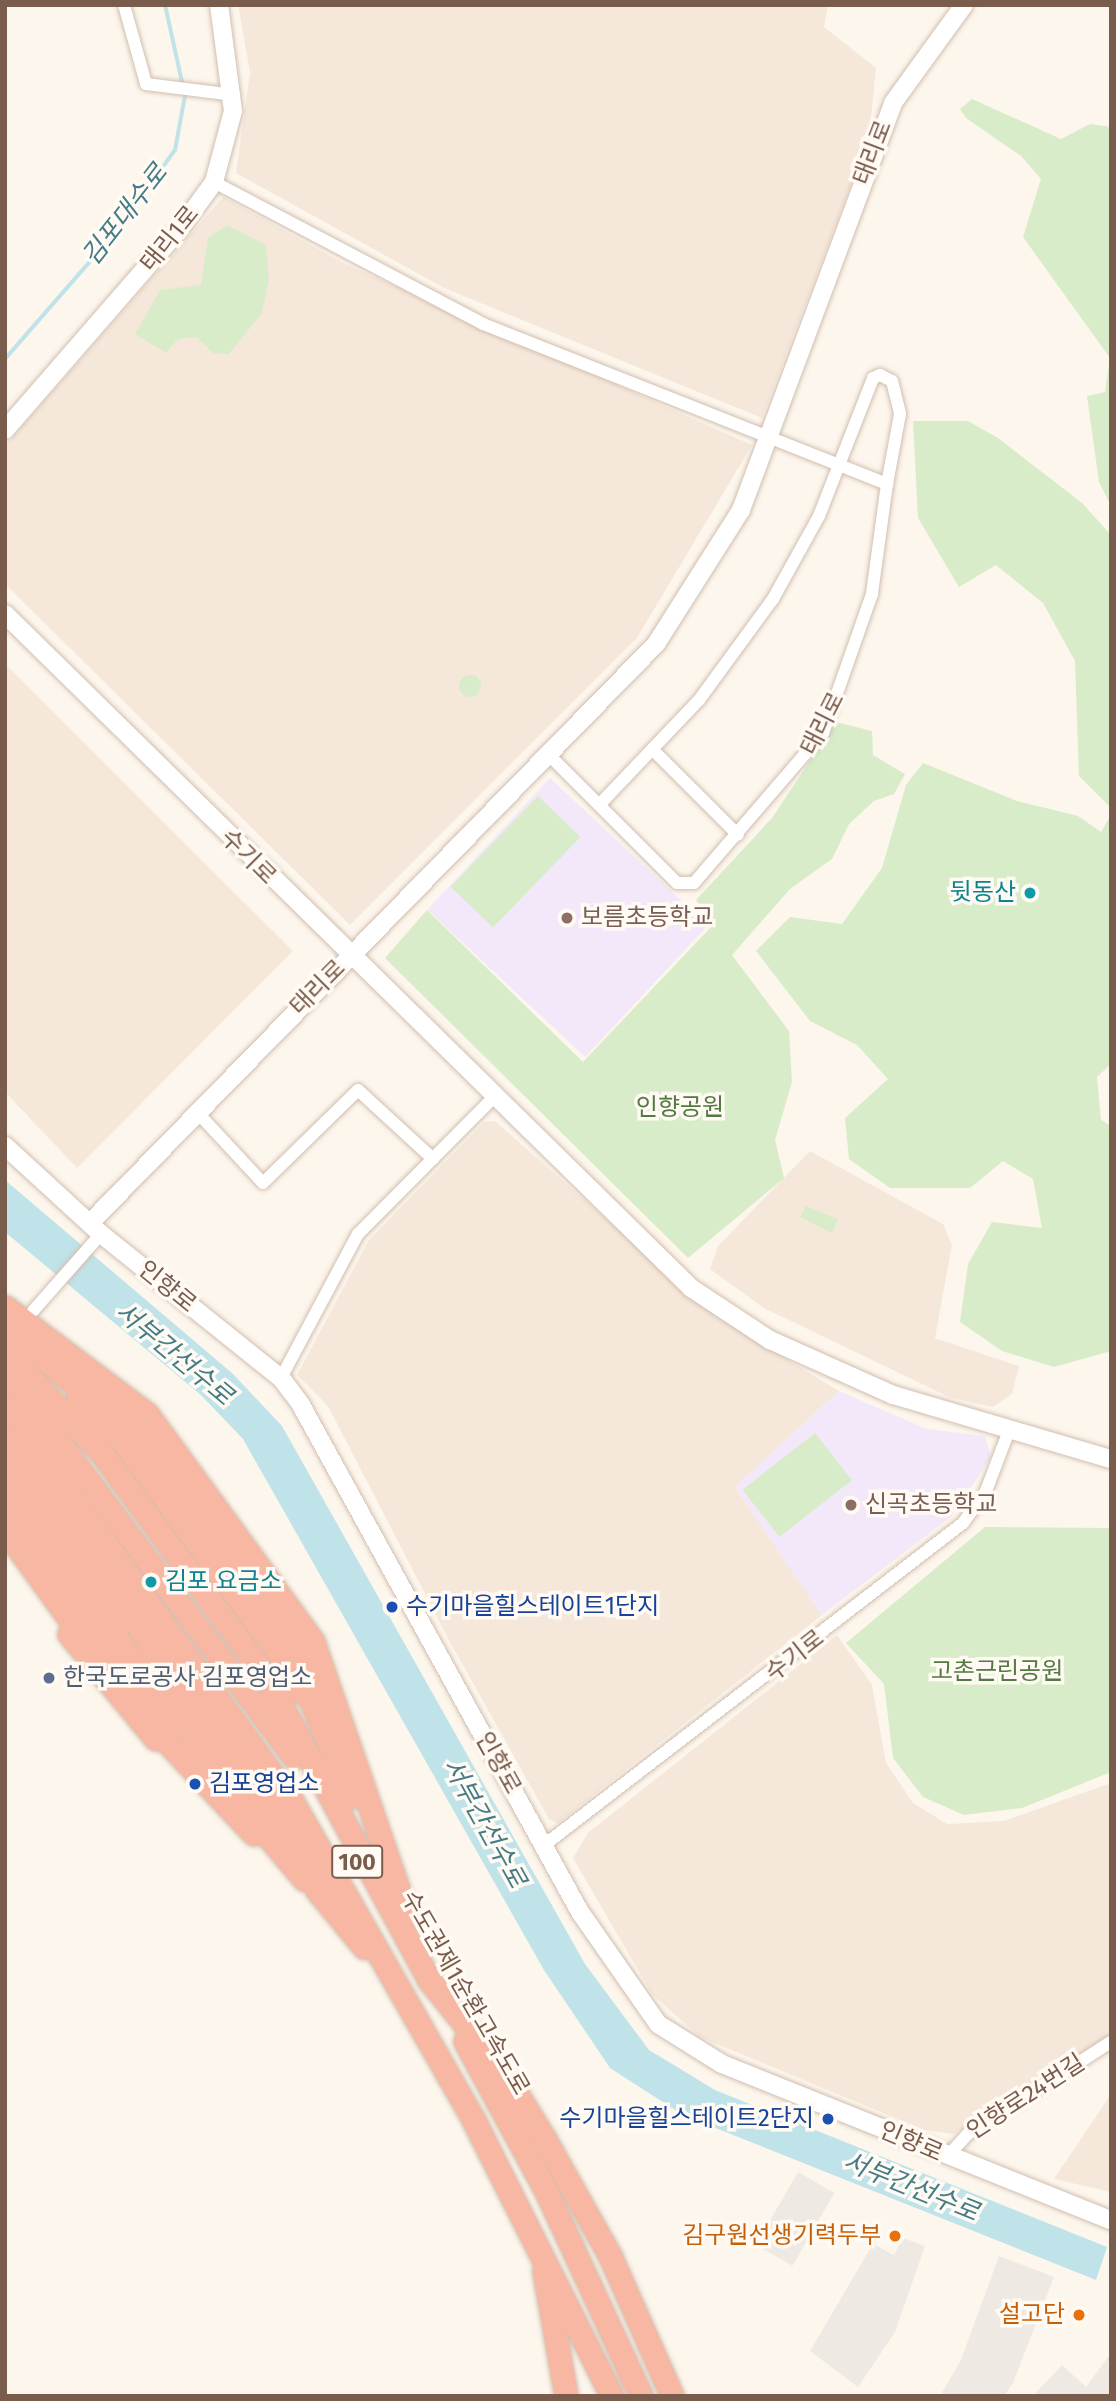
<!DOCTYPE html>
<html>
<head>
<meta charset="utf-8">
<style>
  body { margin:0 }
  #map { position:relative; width:1116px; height:2401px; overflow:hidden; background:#fdf6ec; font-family:"Fira Sans","Noto Sans KR",sans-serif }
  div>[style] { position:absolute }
  .residential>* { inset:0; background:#f5e8da }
  .industrial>* { inset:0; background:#efe9e4; transform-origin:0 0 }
  .education>* { inset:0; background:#f3e8fa; transform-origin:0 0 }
  .green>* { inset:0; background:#d8ecc9; transform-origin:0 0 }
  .round { border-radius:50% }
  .water>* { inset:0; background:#bfe3e8 }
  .stream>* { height:3.5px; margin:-1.75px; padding:0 1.75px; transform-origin:1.75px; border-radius:1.75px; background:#bfe3e8 }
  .roads { filter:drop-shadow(0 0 2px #d1beb0) drop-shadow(0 0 2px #d1beb0) }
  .street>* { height:12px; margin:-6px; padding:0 6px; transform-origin:6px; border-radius:6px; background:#fff }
  .secondary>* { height:18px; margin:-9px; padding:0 9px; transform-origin:9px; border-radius:9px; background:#fff }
  .highway>* { height:23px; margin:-11.5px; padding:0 11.5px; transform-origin:11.5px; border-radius:11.5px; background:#f7b7a3 }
  .dots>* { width:19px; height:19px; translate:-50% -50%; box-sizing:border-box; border:4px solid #fffaf3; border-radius:50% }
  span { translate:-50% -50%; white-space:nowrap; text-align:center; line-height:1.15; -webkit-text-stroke:7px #fffaf3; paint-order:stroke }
  .shield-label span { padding:2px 5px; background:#fffaf3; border:2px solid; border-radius:5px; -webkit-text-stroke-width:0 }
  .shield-label { font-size:23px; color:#7a5c4d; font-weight:700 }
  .street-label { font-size:24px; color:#7a5c4d }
  .culture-label { font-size:24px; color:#0d838f }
  .right { translate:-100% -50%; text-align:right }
  .left { translate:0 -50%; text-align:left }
  .education-label { font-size:24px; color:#785e54 }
  .park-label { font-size:24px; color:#537a41 }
  .transit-label { font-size:24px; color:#164399 }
  .service-label { font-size:24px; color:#4e5e75 }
  .food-label { font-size:24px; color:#c56008 }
  .water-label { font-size:26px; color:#437c86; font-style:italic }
  .frame { position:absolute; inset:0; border:7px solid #7a5c4d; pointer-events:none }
</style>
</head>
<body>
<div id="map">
  <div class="residential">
    <div style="clip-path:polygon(238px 5px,828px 5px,824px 27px,876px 68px,869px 137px,762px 418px,444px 288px,236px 173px,250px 72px)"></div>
    <div style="clip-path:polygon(223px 197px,343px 263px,752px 445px,637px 638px,350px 925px,5px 584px,5px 446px)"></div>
    <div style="clip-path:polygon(5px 664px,293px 951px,77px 1168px,5px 1092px)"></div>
    <div style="clip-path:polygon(495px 1121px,717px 1317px,839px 1391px,735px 1487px,822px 1615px,558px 1823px,549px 1819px,451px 1644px,328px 1406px,297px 1375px,369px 1240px,484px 1122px)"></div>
    <div style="clip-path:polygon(810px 1151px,943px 1224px,952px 1245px,935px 1338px,1019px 1366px,1012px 1394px,993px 1407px,951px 1398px,764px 1308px,710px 1269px,718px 1246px)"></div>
    <div style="clip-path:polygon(837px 1635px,872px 1685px,886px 1763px,913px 1803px,947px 1824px,1004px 1821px,1111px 1783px,1111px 2036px,954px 2134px,924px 2130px,700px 2037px,652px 1994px,573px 1858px,588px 1833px)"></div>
    <div style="clip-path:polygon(1111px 2094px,1111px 2192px,1054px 2179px)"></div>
  </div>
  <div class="industrial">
    <div style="left:798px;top:2172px;width:42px;height:84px;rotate:30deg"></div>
    <div style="clip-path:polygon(903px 2238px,925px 2246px,895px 2332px,858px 2387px,810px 2351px,873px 2244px,894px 2255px)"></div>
    <div style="clip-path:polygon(999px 2256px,1054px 2277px,1013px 2383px,1004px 2396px,940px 2396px,961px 2360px)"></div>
    <div style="clip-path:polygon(1111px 2353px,1111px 2396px,1033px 2396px,1062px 2365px,1086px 2387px)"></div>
  </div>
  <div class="education">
    <div style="left:550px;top:778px;width:216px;height:180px;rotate:43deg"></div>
    <div style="clip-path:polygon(839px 1391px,927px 1429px,985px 1436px,991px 1457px,952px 1516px,822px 1615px,735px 1487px)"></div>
  </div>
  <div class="green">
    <div style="clip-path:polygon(972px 99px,1061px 139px,1090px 124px,1111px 127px,1111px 506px,1099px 482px,1087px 396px,1105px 392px,1110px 358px,1023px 237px,1041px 179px,1021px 156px,966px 118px,960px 109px)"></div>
    <div style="clip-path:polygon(227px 225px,266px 245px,269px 278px,262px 313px,229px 354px,213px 353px,197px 337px,178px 339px,166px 353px,135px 334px,160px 290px,201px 285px,208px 238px)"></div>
    <div style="clip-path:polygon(913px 421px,968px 421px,998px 438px,1082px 503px,1111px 535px,1111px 808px,1079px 776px,1075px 661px,1043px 603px,996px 565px,959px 587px,918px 518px)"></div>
    <div class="round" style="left:459px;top:675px;width:22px;height:22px"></div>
    <div style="clip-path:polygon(836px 722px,872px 731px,873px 755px,905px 774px,894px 794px,874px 801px,849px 824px,832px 859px,790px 889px,732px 955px,789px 1031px,792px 1082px,775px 1140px,784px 1178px,688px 1258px,385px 958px,427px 910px,583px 1062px,713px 925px,696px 900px,772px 818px)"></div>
    <div style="clip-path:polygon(923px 763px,1017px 801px,1078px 816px,1101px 832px,1111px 815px,1111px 1064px,1097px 1077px,1101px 1120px,1111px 1126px,1111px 1351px,1054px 1367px,1002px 1351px,960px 1322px,968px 1264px,992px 1222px,1042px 1228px,1033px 1179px,1003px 1161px,970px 1188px,890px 1188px,849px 1159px,845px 1118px,888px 1079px,857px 1045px,810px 1021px,756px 951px,790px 917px,842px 924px,882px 868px,906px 785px)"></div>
    <div style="left:538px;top:796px;width:59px;height:126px;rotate:44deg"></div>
    <div style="clip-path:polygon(806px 1206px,838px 1219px,832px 1233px,800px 1217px)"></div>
    <div style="left:815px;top:1433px;width:60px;height:92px;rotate:52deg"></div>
    <div style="clip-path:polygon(985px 1527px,1111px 1528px,1111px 1772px,1022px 1808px,964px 1815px,923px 1797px,893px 1758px,884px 1684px,846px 1643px)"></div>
  </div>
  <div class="water">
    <div style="clip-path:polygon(5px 1180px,233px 1374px,282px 1426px,585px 1964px,649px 2050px,715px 2090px,1107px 2247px,1096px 2280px,683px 2115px,610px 2068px,544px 1970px,243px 1439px,201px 1395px,5px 1232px)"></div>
  </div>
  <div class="stream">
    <div style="left:5px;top:359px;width:176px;rotate:-48.9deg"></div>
    <div style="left:121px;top:226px;width:93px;rotate:-54.6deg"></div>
    <div style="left:175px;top:150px;width:55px;rotate:-79.5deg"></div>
    <div style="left:185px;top:96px;width:93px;rotate:-102.4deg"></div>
  </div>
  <div class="roads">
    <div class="street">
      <div style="left:124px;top:5px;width:82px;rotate:74.4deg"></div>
      <div style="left:146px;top:84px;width:89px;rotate:7.1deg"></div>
      <div style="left:214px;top:182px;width:304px;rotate:27.8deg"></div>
      <div style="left:483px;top:324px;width:435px;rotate:21.6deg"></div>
      <div style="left:887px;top:484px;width:111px;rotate:97.8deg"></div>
      <div style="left:872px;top:594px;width:147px;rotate:109.4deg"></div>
      <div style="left:823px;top:733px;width:198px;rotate:130.7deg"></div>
      <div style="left:694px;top:883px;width:17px;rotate:180deg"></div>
      <div style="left:677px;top:883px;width:181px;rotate:-135deg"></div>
      <div style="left:653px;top:750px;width:120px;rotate:45deg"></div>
      <div style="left:600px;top:804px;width:144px;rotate:-46.4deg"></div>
      <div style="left:699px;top:700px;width:125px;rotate:-53.8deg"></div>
      <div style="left:773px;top:599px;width:95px;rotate:-61deg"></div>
      <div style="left:819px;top:516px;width:148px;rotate:-68.6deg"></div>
      <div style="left:873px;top:378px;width:8px;rotate:-23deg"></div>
      <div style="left:880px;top:375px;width:13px;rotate:27deg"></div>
      <div style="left:892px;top:381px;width:34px;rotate:76deg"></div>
      <div style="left:900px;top:414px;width:71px;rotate:100.5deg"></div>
      <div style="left:196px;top:1111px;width:98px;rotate:47.1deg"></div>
      <div style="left:263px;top:1183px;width:133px;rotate:-44.4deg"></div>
      <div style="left:358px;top:1090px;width:102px;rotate:42.6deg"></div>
      <div style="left:33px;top:1311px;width:103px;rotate:-48.6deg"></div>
      <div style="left:281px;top:1378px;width:163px;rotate:-61.9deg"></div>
      <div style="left:358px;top:1234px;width:193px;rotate:-45.2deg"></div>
      <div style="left:543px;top:1846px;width:530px;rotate:-37.56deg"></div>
      <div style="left:963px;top:1523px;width:39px;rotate:-54deg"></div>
      <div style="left:986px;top:1491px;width:62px;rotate:-69.2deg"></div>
      <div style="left:947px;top:2157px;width:31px;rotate:-48deg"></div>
      <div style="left:968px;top:2134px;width:170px;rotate:-32.8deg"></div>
    </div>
    <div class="secondary">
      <div style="left:5px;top:430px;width:265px;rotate:-49deg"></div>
      <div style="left:179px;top:230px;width:59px;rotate:-53.9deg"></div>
      <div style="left:214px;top:182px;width:73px;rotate:-75deg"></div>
      <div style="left:233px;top:111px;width:107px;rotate:-97.5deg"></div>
      <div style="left:5px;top:614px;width:962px;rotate:44.49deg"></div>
      <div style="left:691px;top:1288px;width:95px;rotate:33.4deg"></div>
      <div style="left:770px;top:1340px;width:135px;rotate:24.1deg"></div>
      <div style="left:893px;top:1395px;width:227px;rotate:16.4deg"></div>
      <div style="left:5px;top:1146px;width:130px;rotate:42.5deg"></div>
      <div style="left:101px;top:1234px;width:231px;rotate:38.7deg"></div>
      <div style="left:281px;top:1378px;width:34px;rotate:53deg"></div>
      <div style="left:301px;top:1405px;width:579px;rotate:61.18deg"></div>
      <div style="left:580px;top:1912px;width:136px;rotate:55.1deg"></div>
      <div style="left:658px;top:2024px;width:75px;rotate:32deg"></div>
      <div style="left:722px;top:2064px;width:419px;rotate:21.9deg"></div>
      <div style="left:90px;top:1223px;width:810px;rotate:-45.65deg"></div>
      <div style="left:656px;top:644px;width:159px;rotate:-57.6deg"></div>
      <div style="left:741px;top:510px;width:434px;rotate:-69.5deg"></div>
      <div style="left:893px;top:103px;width:121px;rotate:-54.1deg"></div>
    </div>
    <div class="highway">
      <div style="left:5px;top:1307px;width:178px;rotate:37deg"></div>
      <div style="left:147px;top:1414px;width:282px;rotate:53.9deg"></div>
      <div style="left:313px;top:1642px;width:289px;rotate:71deg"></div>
      <div style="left:5px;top:1324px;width:105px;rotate:41.1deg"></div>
      <div style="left:5px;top:1351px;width:138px;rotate:46.5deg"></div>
      <div style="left:100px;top:1451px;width:280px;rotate:53.7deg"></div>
      <div style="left:266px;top:1677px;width:345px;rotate:61.7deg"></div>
      <div style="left:430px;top:1981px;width:118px;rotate:51.2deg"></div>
      <div style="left:504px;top:2073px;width:79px;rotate:58.5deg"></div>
      <div style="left:545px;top:2140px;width:133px;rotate:60.7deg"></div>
      <div style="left:610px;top:2256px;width:153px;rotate:66.1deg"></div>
      <div style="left:7px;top:1372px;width:480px;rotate:53.3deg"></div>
      <div style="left:77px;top:1379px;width:75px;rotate:40.1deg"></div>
      <div style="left:134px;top:1427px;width:279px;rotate:53.7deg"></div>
      <div style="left:299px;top:1652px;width:39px;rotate:69deg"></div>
      <div style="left:78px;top:1398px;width:58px;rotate:43.6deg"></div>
      <div style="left:120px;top:1438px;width:280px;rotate:53.6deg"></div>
      <div style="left:286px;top:1663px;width:31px;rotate:65deg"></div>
      <div style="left:5px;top:1405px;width:485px;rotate:54.1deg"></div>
      <div style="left:290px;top:1798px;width:372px;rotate:60.3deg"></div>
      <div style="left:474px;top:2121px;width:308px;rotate:63.4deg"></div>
      <div style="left:5px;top:1442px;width:560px;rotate:54.15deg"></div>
      <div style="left:6px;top:1467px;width:193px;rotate:54.9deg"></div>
      <div style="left:5px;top:1495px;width:168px;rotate:55.2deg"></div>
      <div style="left:5px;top:1530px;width:138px;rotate:54.1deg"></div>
      <div style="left:99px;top:1616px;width:274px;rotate:51.7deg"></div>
      <div style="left:84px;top:1624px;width:141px;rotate:51.9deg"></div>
      <div style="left:69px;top:1634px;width:136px;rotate:50.4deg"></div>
      <div style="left:301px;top:1678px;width:129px;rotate:66.8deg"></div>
      <div style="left:155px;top:1729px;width:144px;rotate:46.7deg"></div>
      <div style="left:256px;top:1822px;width:75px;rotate:49.9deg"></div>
      <div style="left:317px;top:1890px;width:74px;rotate:50.5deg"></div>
      <div style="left:465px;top:2041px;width:168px;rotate:61.6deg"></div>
      <div style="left:545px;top:2189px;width:228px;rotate:65.1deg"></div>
      <div style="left:544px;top:2271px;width:127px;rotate:80deg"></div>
    </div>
  </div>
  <div class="dots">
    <div style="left:1030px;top:893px;background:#0f9aa8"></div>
    <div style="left:567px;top:918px;background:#8d6e63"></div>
    <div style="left:851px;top:1505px;background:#8d6e63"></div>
    <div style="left:151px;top:1582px;background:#0f9aa8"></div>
    <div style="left:392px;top:1607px;background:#1a4fb4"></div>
    <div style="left:49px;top:1678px;background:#5c6f8a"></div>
    <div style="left:195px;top:1784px;background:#1a4fb4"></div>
    <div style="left:828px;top:2119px;background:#1a4fb4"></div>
    <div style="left:895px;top:2236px;background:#e8710a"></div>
    <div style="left:1079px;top:2315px;background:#e8710a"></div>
  </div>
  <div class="shield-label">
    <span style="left:357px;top:1862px">100</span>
  </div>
  <div class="street-label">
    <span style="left:873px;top:153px;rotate:-69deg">태리로</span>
    <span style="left:170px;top:239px;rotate:-51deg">태리1로</span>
    <span style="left:823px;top:724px;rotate:-63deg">태리로</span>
    <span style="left:248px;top:857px;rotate:45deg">수기로</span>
    <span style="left:318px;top:988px;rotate:-45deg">태리로</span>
    <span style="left:167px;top:1287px;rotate:39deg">인향로</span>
    <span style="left:795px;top:1656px;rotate:-38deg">수기로</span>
    <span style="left:498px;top:1763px;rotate:61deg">인향로</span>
    <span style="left:465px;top:1993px;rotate:60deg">수도권제1순환고속도로</span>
    <span style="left:1026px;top:2097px;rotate:-33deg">인향로24번길</span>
    <span style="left:911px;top:2142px;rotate:23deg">인향로</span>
  </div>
  <div class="culture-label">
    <span class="right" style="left:1016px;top:893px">뒷동산</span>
    <span class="left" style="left:165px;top:1582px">김포 요금소</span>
  </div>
  <div class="education-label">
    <span class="left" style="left:581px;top:918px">보름초등학교</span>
    <span class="left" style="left:865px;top:1505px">신곡초등학교</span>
  </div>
  <div class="park-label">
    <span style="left:680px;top:1108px">인향공원</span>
    <span style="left:997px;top:1672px">고촌근린공원</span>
  </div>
  <div class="transit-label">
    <span class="left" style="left:406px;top:1607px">수기마을힐스테이트1단지</span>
    <span class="left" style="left:209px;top:1784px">김포영업소</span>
    <span class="right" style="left:814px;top:2119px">수기마을힐스테이트2단지</span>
  </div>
  <div class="service-label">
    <span class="left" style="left:63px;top:1678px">한국도로공사 김포영업소</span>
  </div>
  <div class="food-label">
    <span class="right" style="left:881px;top:2236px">김구원선생기력두부</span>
    <span class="right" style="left:1065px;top:2315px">설고단</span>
  </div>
  <div class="water-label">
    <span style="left:125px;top:215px;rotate:-52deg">김포대수로</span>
    <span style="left:174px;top:1354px;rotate:40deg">서부간선수로</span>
    <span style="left:484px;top:1823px;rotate:61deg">서부간선수로</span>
    <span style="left:911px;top:2187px;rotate:22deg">서부간선수로</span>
  </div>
  <div class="frame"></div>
</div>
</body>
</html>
